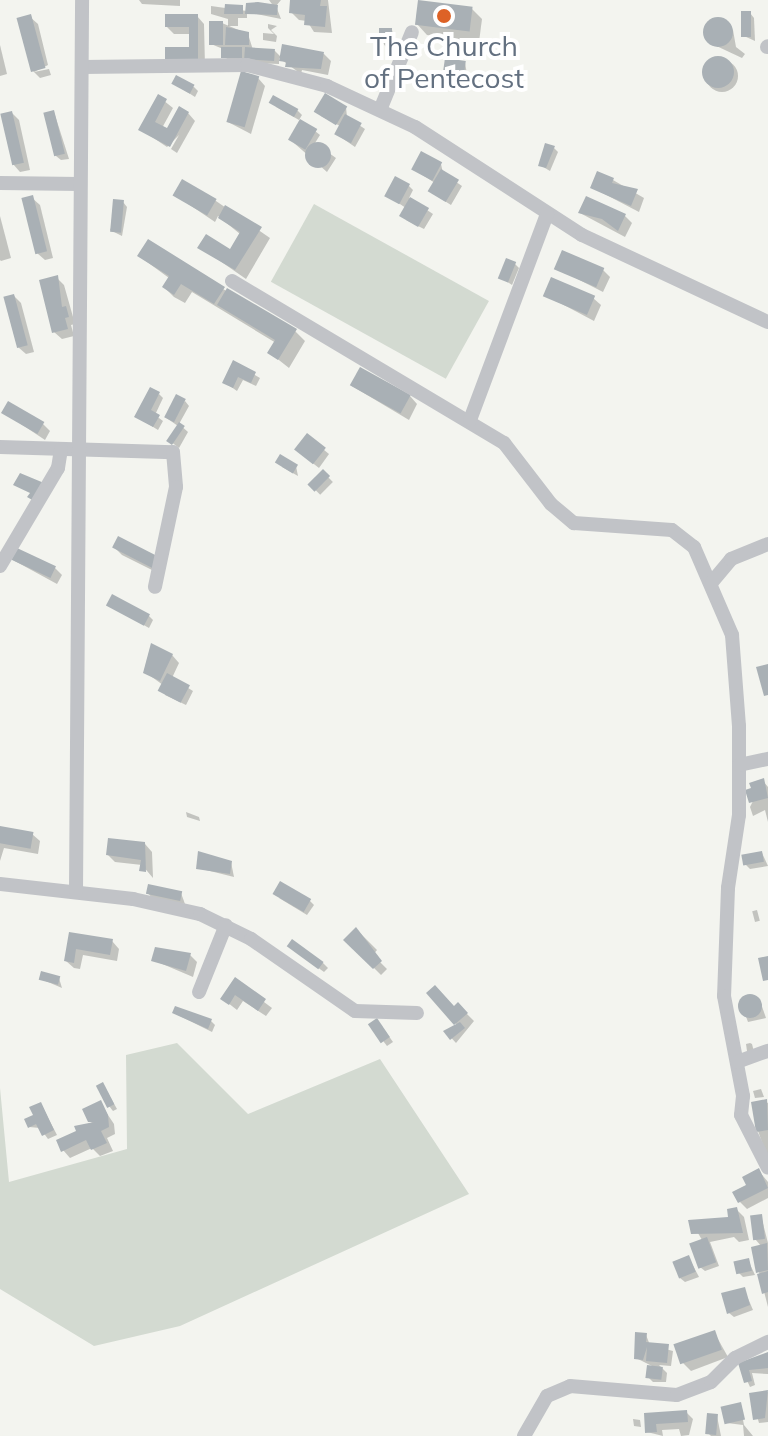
<!DOCTYPE html>
<html>
<head>
<meta charset="utf-8">
<style>
  body { margin:0 }
  #map { position:relative; width:768px; height:1436px; overflow:hidden; background:#f3f4ef; font-family:Mulish,sans-serif }
  div>[style] { position:absolute }
  .green>* { inset:0; background:#d3dad1; transform-origin:0 0 }
  .shadow>* { inset:0; background:#0003; transform-origin:0 0 }
  .round { border-radius:50% }
  .building>* { inset:0; background:#a9b0b5; transform-origin:0 0 }
  .minor>* { height:14px; margin:-7px; padding:0 7px; transform-origin:7px; border-radius:7px; background:#c1c3c7 }
  .dots>* { width:22px; height:22px; translate:-50% -50%; box-sizing:border-box; border:4px solid #fff; border-radius:50% }
  span { translate:-50% -50%; white-space:nowrap; text-align:center; line-height:1.15; -webkit-text-stroke:8px #fff; paint-order:stroke }
  .poi-label { font-size:28px; color:#637080 }
</style>
</head>
<body>
<div id="map">
  <div class="green">
    <div style="left:314px;top:204px;width:200px;height:89px;rotate:29deg"></div>
    <div style="clip-path:polygon(177px 1043px,248px 1114px,380px 1059px,469px 1194px,180px 1326px,94px 1346px,0 1289px,0 1088px,9px 1182px,127px 1149px,126px 1055px)"></div>
  </div>
  <div class="shadow">
    <div style="clip-path:polygon(139px 0,180px 0,180px 6px,142px 4px)"></div>
    <div style="clip-path:polygon(269px 0,281px 0,276px 6px,281px 19px,247px 12px,247px 18px,238px 18px,238px 26px,228px 26px,228px 19px,211px 14px,211px 6px,247px 11px,274px 7px)"></div>
    <div style="clip-path:polygon(292px 0,328px 0,332px 33px,314px 32px,307px 21px,299px 20px,292px 13px)"></div>
    <div style="clip-path:polygon(472px 9px,482px 19px,479px 42px,427px 35px,417px 24px)"></div>
    <div style="clip-path:polygon(750px 13px,754px 18px,755px 41px,744px 36px)"></div>
    <div style="clip-path:polygon(197px 16px,204px 24px,205px 66px,167px 49px,191px 49px,191px 34px,174px 34px,167px 27px)"></div>
    <div style="clip-path:polygon(30px 17px,38px 24px,48px 65px,34px 72px,49px 69px,51px 75px,40px 78px,32px 70px)"></div>
    <div style="clip-path:polygon(713px 20px,733px 30px,736px 47px,745px 54px,742px 58px,710px 43px,705px 36px)"></div>
    <div style="clip-path:polygon(222px 23px,248px 34px,253px 50px,275px 51px,281px 57px,324px 54px,331px 61px,328px 75px,302px 70px,301px 74px,279px 58px,279px 64px,228px 62px,223px 49px,211px 44px)"></div>
    <div style="clip-path:polygon(268px 24px,277px 26px,271px 30px,277px 36px,276px 42px,263px 40px,263px 33px,274px 34px,268px 28px)"></div>
    <div style="clip-path:polygon(392px 30px,397px 47px,386px 47px,382px 42px)"></div>
    <div style="clip-path:polygon(0 45px,7px 74px,0 76px)"></div>
    <div class="round" style="left:706px;top:60px;width:32px;height:32px"></div>
    <div style="clip-path:polygon(465px 63px,468px 79px,445px 72px)"></div>
    <div style="clip-path:polygon(258px 78px,265px 86px,251px 134px,228px 122px)"></div>
    <div style="clip-path:polygon(173px 83px,194px 87px,198px 91px,195px 97px)"></div>
    <div style="clip-path:polygon(158px 96px,173px 108px,162px 128px,168px 131px,188px 113px,195px 121px,177px 153px,171px 149px,179px 135px,167px 147px,140px 129px)"></div>
    <div style="clip-path:polygon(276px 107px,297px 110px,302px 115px,299px 120px)"></div>
    <div style="clip-path:polygon(346px 107px,347px 117px,365px 129px,355px 147px,336px 134px,340px 126px,321px 116px)"></div>
    <div style="clip-path:polygon(54px 112px,69px 159px,61px 160px,56px 156px)"></div>
    <div style="clip-path:polygon(12px 113px,19px 120px,30px 170px,20px 172px,13px 164px)"></div>
    <div style="clip-path:polygon(315px 131px,320px 135px,315px 143px,336px 158px,327px 172px,294px 143px)"></div>
    <div style="clip-path:polygon(554px 148px,558px 152px,550px 171px,540px 165px)"></div>
    <div style="clip-path:polygon(441px 164px,443px 173px,462px 186px,451px 205px,435px 195px,435px 183px,413px 169px)"></div>
    <div style="clip-path:polygon(613px 180px,644px 198px,639px 212px,593px 188px)"></div>
    <div style="clip-path:polygon(409px 186px,413px 190px,409px 198px,433px 214px,424px 229px,406px 220px,406px 208px,386px 195px)"></div>
    <div style="clip-path:polygon(175px 195px,216px 201px,270px 238px,246px 279px,200px 247px,230px 251px,240px 234px,218px 216px,215px 222px)"></div>
    <div style="clip-path:polygon(32px 198px,40px 205px,53px 258px,45px 260px,37px 253px)"></div>
    <div style="clip-path:polygon(123px 202px,127px 207px,122px 236px,110px 230px)"></div>
    <div style="clip-path:polygon(580px 213px,624px 215px,632px 223px,625px 237px)"></div>
    <div style="clip-path:polygon(0 216px,11px 258px,1px 261px,0 260px)"></div>
    <div style="clip-path:polygon(139px 256px,223px 289px,295px 331px,305px 341px,289px 368px,270px 353px,276px 343px,192px 292px,185px 303px,174px 297px,164px 287px,169px 278px)"></div>
    <div style="clip-path:polygon(515px 264px,519px 268px,512px 285px,500px 277px)"></div>
    <div style="clip-path:polygon(556px 268px,603px 270px,610px 277px,603px 292px)"></div>
    <div style="clip-path:polygon(57px 278px,64px 285px,75px 324px,71px 325px,74px 336px,62px 339px,54px 332px)"></div>
    <div style="clip-path:polygon(545px 295px,593px 298px,601px 305px,594px 321px)"></div>
    <div style="clip-path:polygon(14px 296px,21px 303px,34px 352px,26px 354px,18px 347px)"></div>
    <div style="clip-path:polygon(234px 363px,260px 378px,256px 386px,243px 380px,237px 391px,224px 382px)"></div>
    <div style="clip-path:polygon(352px 386px,410px 396px,417px 404px,409px 420px)"></div>
    <div style="clip-path:polygon(159px 394px,163px 398px,155px 415px,163px 421px,158px 430px,137px 417px)"></div>
    <div style="clip-path:polygon(185px 401px,189px 406px,179px 424px,188px 432px,179px 448px,170px 441px,178px 426px,165px 417px)"></div>
    <div style="clip-path:polygon(3px 412px,43px 424px,50px 431px,45px 440px)"></div>
    <div style="clip-path:polygon(307px 436px,329px 454px,319px 468px,301px 454px)"></div>
    <div style="clip-path:polygon(296px 466px,298px 476px,282px 467px)"></div>
    <div style="left:323px;top:472px;width:14px;height:18px;rotate:45deg"></div>
    <div style="clip-path:polygon(115px 548px,157px 558px,160px 574px,122px 555px)"></div>
    <div style="clip-path:polygon(13px 560px,55px 568px,62px 575px,57px 584px)"></div>
    <div style="clip-path:polygon(108px 605px,149px 616px,153px 620px,149px 628px)"></div>
    <div style="clip-path:polygon(172px 655px,179px 663px,172px 678px,193px 691px,186px 705px,165px 695px,163px 685px,145px 672px)"></div>
    <div style="clip-path:polygon(763px 781px,768px 787px,768px 822px,765px 810px,753px 816px,750px 807px)"></div>
    <div style="clip-path:polygon(186px 812px,199px 817px,200px 821px,187px 817px)"></div>
    <div style="clip-path:polygon(0 828px,32px 834px,40px 841px,38px 854px,4px 848px,0 861px)"></div>
    <div style="clip-path:polygon(145px 844px,152px 852px,153px 878px,142px 865px,115px 862px,108px 855px)"></div>
    <div style="clip-path:polygon(762px 853px,768px 866px,750px 869px,745px 864px)"></div>
    <div style="clip-path:polygon(231px 862px,234px 877px,198px 868px)"></div>
    <div style="clip-path:polygon(148px 893px,181px 893px,185px 904px,152px 898px)"></div>
    <div style="clip-path:polygon(279px 898px,309px 900px,314px 905px,307px 915px)"></div>
    <div style="left:757px;top:910px;width:11px;height:5px;rotate:75deg"></div>
    <div style="clip-path:polygon(356px 929px,377px 950px,373px 955px,387px 969px,381px 975px,346px 940px)"></div>
    <div style="clip-path:polygon(71px 934px,112px 941px,119px 949px,117px 961px,83px 955px,80px 969px,74px 968px,66px 961px)"></div>
    <div style="clip-path:polygon(294px 950px,323px 963px,328px 968px,324px 972px)"></div>
    <div style="clip-path:polygon(190px 955px,197px 962px,193px 977px,153px 960px)"></div>
    <div style="clip-path:polygon(59px 978px,62px 988px,41px 979px)"></div>
    <div style="clip-path:polygon(235px 980px,272px 1008px,266px 1016px,243px 1001px,237px 1010px,223px 999px)"></div>
    <div style="clip-path:polygon(429px 994px,454px 1009px,458px 1005px,474px 1021px,456px 1043px,446px 1032px,458px 1026px)"></div>
    <div style="clip-path:polygon(743px 996px,759px 998px,766px 1018px,748px 1022px,740px 1000px)"></div>
    <div style="clip-path:polygon(174px 1013px,211px 1021px,215px 1025px,212px 1032px)"></div>
    <div style="clip-path:polygon(371px 1025px,381px 1025px,393px 1042px,387px 1046px)"></div>
    <div style="clip-path:polygon(750px 1043px,752px 1044px,754px 1052px,747px 1051px,746px 1044px)"></div>
    <div style="clip-path:polygon(103px 1084px,117px 1109px,113px 1111px,109px 1106px)"></div>
    <div style="clip-path:polygon(753px 1091px,761px 1089px,764px 1097px,755px 1098px)"></div>
    <div style="clip-path:polygon(766px 1102px,768px 1103px,768px 1159px,758px 1131px)"></div>
    <div style="clip-path:polygon(100px 1103px,114px 1124px,115px 1134px,107px 1138px,113px 1151px,100px 1156px,92px 1148px,70px 1158px,63px 1150px,93px 1124px,90px 1121px)"></div>
    <div style="clip-path:polygon(41px 1104px,57px 1135px,48px 1139px,40px 1128px,29px 1127px)"></div>
    <div style="clip-path:polygon(759px 1171px,768px 1182px,768px 1198px,747px 1209px,740px 1202px)"></div>
    <div style="clip-path:polygon(736px 1209px,744px 1217px,749px 1240px,739px 1242px,734px 1237px,710px 1242px,719px 1266px,705px 1271px,700px 1267px,702px 1240px,691px 1221px,731px 1219px)"></div>
    <div style="clip-path:polygon(761px 1216px,768px 1243px,768px 1307px,753px 1249px,762px 1247px,755px 1239px)"></div>
    <div style="clip-path:polygon(689px 1258px,699px 1277px,685px 1282px,680px 1278px)"></div>
    <div style="clip-path:polygon(748px 1260px,755px 1275px,743px 1277px,739px 1273px)"></div>
    <div style="clip-path:polygon(744px 1289px,753px 1310px,734px 1317px,729px 1313px)"></div>
    <div style="clip-path:polygon(714px 1332px,728px 1357px,691px 1371px,683px 1363px)"></div>
    <div style="clip-path:polygon(646px 1335px,650px 1345px,673px 1351px,671px 1366px,659px 1365px,667px 1373px,666px 1382px,653px 1382px,648px 1377px,656px 1368px,636px 1358px)"></div>
    <div style="clip-path:polygon(768px 1355px,768px 1374px,752px 1373px,755px 1385px,750px 1387px,740px 1365px)"></div>
    <div style="clip-path:polygon(768px 1392px,768px 1422px,759px 1423px,751px 1395px)"></div>
    <div style="clip-path:polygon(740px 1404px,744px 1425px,753px 1436px,744px 1436px,743px 1425px,727px 1423px)"></div>
    <div style="clip-path:polygon(686px 1412px,693px 1419px,689px 1435px,681px 1436px,679px 1429px,662px 1430px,663px 1436px,647px 1432px,646px 1415px)"></div>
    <div style="clip-path:polygon(717px 1416px,721px 1436px,711px 1436px,708px 1433px)"></div>
    <div style="clip-path:polygon(633px 1419px,640px 1420px,641px 1427px,634px 1426px)"></div>
  </div>
  <div class="building">
    <div style="clip-path:polygon(290px 0,321px 0,320px 6px,327px 6px,325px 27px,304px 25px,305px 15px,289px 13px)"></div>
    <div style="left:418px;top:0;width:55px;height:25px;rotate:7deg"></div>
    <div style="clip-path:polygon(258px 2px,278px 5px,277px 15px,245px 14px,246px 3px)"></div>
    <div style="clip-path:polygon(225px 4px,243px 5px,243px 14px,224px 14px)"></div>
    <div style="left:741px;top:11px;width:10px;height:26px"></div>
    <div style="left:31px;top:14px;width:56px;height:15px;rotate:75deg"></div>
    <div style="clip-path:polygon(165px 14px,198px 14px,198px 59px,165px 59px,165px 47px,189px 47px,189px 27px,165px 27px)"></div>
    <div class="round" style="left:703px;top:17px;width:30px;height:30px"></div>
    <div style="left:209px;top:21px;width:14px;height:24px"></div>
    <div style="clip-path:polygon(226px 27px,249px 32px,249px 45px,225px 45px)"></div>
    <div style="left:379px;top:28px;width:13px;height:15px"></div>
    <div style="clip-path:polygon(282px 44px,324px 52px,321px 69px,285px 67px,286px 62px,279px 61px)"></div>
    <div style="left:221px;top:47px;width:21px;height:11px"></div>
    <div style="left:245px;top:47px;width:30px;height:12px;rotate:4deg"></div>
    <div class="round" style="left:702px;top:56px;width:32px;height:32px"></div>
    <div style="left:445px;top:58px;width:21px;height:15px;rotate:8deg"></div>
    <div style="left:241px;top:71px;width:19px;height:53px;rotate:16deg"></div>
    <div style="left:176px;top:75px;width:21px;height:10px;rotate:28deg"></div>
    <div style="left:325px;top:93px;width:26px;height:22px;rotate:31deg"></div>
    <div style="clip-path:polygon(158px 94px,167px 99px,155px 122px,167px 128px,179px 106px,189px 112px,170px 147px,138px 130px)"></div>
    <div style="left:273px;top:95px;width:29px;height:9px;rotate:29deg"></div>
    <div style="left:54px;top:110px;width:45px;height:11px;rotate:76deg"></div>
    <div style="left:12px;top:111px;width:53px;height:12px;rotate:77deg"></div>
    <div style="left:345px;top:114px;width:19px;height:23px;rotate:28deg"></div>
    <div style="left:300px;top:119px;width:20px;height:24px;rotate:30deg"></div>
    <div class="round" style="left:305px;top:142px;width:26px;height:26px"></div>
    <div style="clip-path:polygon(545px 143px,555px 146px,546px 168px,538px 166px)"></div>
    <div style="left:421px;top:151px;width:24px;height:21px;rotate:28deg"></div>
    <div style="left:441px;top:169px;width:21px;height:26px;rotate:31deg"></div>
    <div style="clip-path:polygon(597px 171px,614px 178px,612px 183px,638px 189px,631px 206px,590px 188px)"></div>
    <div style="left:395px;top:176px;width:17px;height:23px;rotate:28deg"></div>
    <div style="left:182px;top:179px;width:40px;height:19px;rotate:30deg"></div>
    <div style="left:33px;top:195px;width:58px;height:12px;rotate:76deg"></div>
    <div style="clip-path:polygon(586px 196px,626px 214px,618px 231px,602px 219px,578px 213px)"></div>
    <div style="left:410px;top:197px;width:22px;height:22px;rotate:30deg"></div>
    <div style="left:113px;top:199px;width:11px;height:33px;rotate:5deg"></div>
    <div style="clip-path:polygon(225px 205px,262px 227px,235px 270px,197px 248px,206px 234px,230px 249px,240px 232px,218px 218px)"></div>
    <div style="clip-path:polygon(148px 239px,225px 287px,214px 304px,181px 284px,174px 295px,162px 287px,169px 276px,137px 256px)"></div>
    <div style="left:562px;top:250px;width:46px;height:21px;rotate:23deg"></div>
    <div style="left:506px;top:258px;width:11px;height:22px;rotate:22deg"></div>
    <div style="clip-path:polygon(58px 275px,62px 307px,66px 306px,69px 317px,65px 318px,68px 329px,52px 333px,39px 280px)"></div>
    <div style="left:551px;top:277px;width:48px;height:21px;rotate:23deg"></div>
    <div style="clip-path:polygon(227px 288px,297px 329px,278px 360px,267px 353px,275px 340px,217px 305px)"></div>
    <div style="left:14px;top:294px;width:53px;height:11px;rotate:75deg"></div>
    <div style="clip-path:polygon(233px 360px,256px 372px,251px 383px,238px 377px,233px 388px,222px 383px)"></div>
    <div style="left:360px;top:367px;width:58px;height:21px;rotate:29deg"></div>
    <div style="clip-path:polygon(150px 387px,160px 392px,151px 410px,160px 415px,153px 427px,134px 417px)"></div>
    <div style="left:176px;top:394px;width:11px;height:26px;rotate:27deg"></div>
    <div style="left:8px;top:401px;width:42px;height:14px;rotate:30deg"></div>
    <div style="left:179px;top:422px;width:7px;height:23px;rotate:34deg"></div>
    <div style="left:307px;top:433px;width:24px;height:21px;rotate:38deg"></div>
    <div style="left:280px;top:454px;width:21px;height:10px;rotate:31deg"></div>
    <div style="left:323px;top:469px;width:10px;height:22px;rotate:45deg"></div>
    <div style="clip-path:polygon(20px 473px,44px 483px,34px 501px,27px 497px,30px 493px,13px 485px)"></div>
    <div style="left:118px;top:536px;width:45px;height:13px;rotate:27deg"></div>
    <div style="left:17px;top:548px;width:43px;height:13px;rotate:25deg"></div>
    <div style="left:112px;top:594px;width:43px;height:13px;rotate:28deg"></div>
    <div style="clip-path:polygon(151px 643px,173px 654px,160px 681px,143px 673px)"></div>
    <div style="clip-path:polygon(768px 664px,768px 695px,764px 696px,756px 667px)"></div>
    <div style="left:167px;top:673px;width:26px;height:20px;rotate:28deg"></div>
    <div style="clip-path:polygon(764px 778px,768px 798px,749px 803px,745px 790px,751px 788px,749px 783px)"></div>
    <div style="left:0;top:826px;width:34px;height:17px;rotate:10deg"></div>
    <div style="clip-path:polygon(108px 838px,145px 842px,146px 872px,139px 871px,141px 860px,106px 855px)"></div>
    <div style="clip-path:polygon(198px 851px,232px 861px,230px 874px,196px 869px)"></div>
    <div style="left:762px;top:851px;width:11px;height:21px;rotate:80deg"></div>
    <div style="left:280px;top:881px;width:36px;height:15px;rotate:30deg"></div>
    <div style="left:148px;top:884px;width:35px;height:10px;rotate:12deg"></div>
    <div style="clip-path:polygon(356px 927px,382px 961px,373px 969px,343px 940px)"></div>
    <div style="clip-path:polygon(69px 932px,113px 939px,110px 955px,76px 949px,74px 963px,64px 961px)"></div>
    <div style="left:292px;top:939px;width:39px;height:9px;rotate:36deg"></div>
    <div style="clip-path:polygon(155px 947px,191px 953px,186px 971px,151px 961px)"></div>
    <div style="clip-path:polygon(768px 956px,768px 980px,763px 981px,758px 958px)"></div>
    <div style="left:41px;top:971px;width:20px;height:9px;rotate:15deg"></div>
    <div style="clip-path:polygon(235px 977px,266px 999px,258px 1011px,235px 995px,229px 1005px,220px 999px)"></div>
    <div style="clip-path:polygon(435px 985px,454px 1006px,458px 1002px,468px 1013px,454px 1025px,426px 993px)"></div>
    <div class="round" style="left:738px;top:994px;width:24px;height:24px"></div>
    <div style="clip-path:polygon(175px 1006px,212px 1019px,208px 1029px,172px 1013px)"></div>
    <div style="left:377px;top:1018px;width:23px;height:11px;rotate:56deg"></div>
    <div style="clip-path:polygon(460px 1022px,465px 1028px,450px 1040px,443px 1031px)"></div>
    <div style="left:103px;top:1082px;width:25px;height:8px;rotate:63deg"></div>
    <div style="clip-path:polygon(767px 1099px,768px 1130px,756px 1132px,751px 1102px)"></div>
    <div style="clip-path:polygon(101px 1100px,108px 1115px,109px 1127px,101px 1131px,107px 1143px,91px 1150px,86px 1140px,61px 1152px,56px 1140px,76px 1131px,74px 1126px,94px 1122px,88px 1122px,82px 1109px)"></div>
    <div style="clip-path:polygon(41px 1102px,54px 1130px,42px 1136px,36px 1124px,28px 1128px,24px 1119px,33px 1115px,29px 1107px)"></div>
    <div style="clip-path:polygon(759px 1168px,768px 1188px,738px 1203px,732px 1192px,746px 1185px,742px 1177px)"></div>
    <div style="clip-path:polygon(737px 1207px,743px 1233px,691px 1234px,688px 1220px,728px 1217px,727px 1209px)"></div>
    <div style="left:762px;top:1214px;width:25px;height:12px;rotate:83deg"></div>
    <div style="left:707px;top:1237px;width:27px;height:19px;rotate:70deg"></div>
    <div style="clip-path:polygon(767px 1243px,768px 1270px,756px 1273px,751px 1247px)"></div>
    <div style="left:689px;top:1255px;width:18px;height:18px;rotate:68deg"></div>
    <div style="left:749px;top:1258px;width:13px;height:16px;rotate:77deg"></div>
    <div style="clip-path:polygon(768px 1271px,768px 1292px,762px 1294px,757px 1274px)"></div>
    <div style="clip-path:polygon(745px 1287px,750px 1305px,727px 1314px,721px 1293px)"></div>
    <div style="left:715px;top:1330px;width:21px;height:44px;rotate:71deg"></div>
    <div style="clip-path:polygon(635px 1332px,647px 1333px,646px 1342px,669px 1344px,667px 1363px,646px 1361px,647px 1347px,643px 1360px,634px 1359px)"></div>
    <div style="clip-path:polygon(768px 1352px,768px 1368px,749px 1370px,752px 1381px,744px 1383px,738px 1363px)"></div>
    <div style="left:647px;top:1365px;width:16px;height:13px;rotate:7deg"></div>
    <div style="clip-path:polygon(768px 1390px,765px 1418px,753px 1420px,749px 1393px)"></div>
    <div style="left:741px;top:1402px;width:18px;height:21px;rotate:77deg"></div>
    <div style="clip-path:polygon(687px 1410px,688px 1422px,656px 1424px,657px 1432px,645px 1433px,644px 1413px)"></div>
    <div style="left:707px;top:1413px;width:11px;height:21px;rotate:5deg"></div>
  </div>
  <div class="minor">
    <div style="left:767px;top:47px;width:1px;rotate:-45deg"></div>
    <div style="left:83px;top:67px;width:164px;rotate:-0.7deg"></div>
    <div style="left:247px;top:65px;width:83px;rotate:14.7deg"></div>
    <div style="left:327px;top:86px;width:97px;rotate:25deg"></div>
    <div style="left:415px;top:127px;width:199px;rotate:32.9deg"></div>
    <div style="left:582px;top:235px;width:205px;rotate:25.1deg"></div>
    <div style="left:380px;top:110px;width:84px;rotate:-67.7deg"></div>
    <div style="left:0;top:183px;width:80px;rotate:0.7deg"></div>
    <div style="left:232px;top:281px;width:317px;rotate:30.8deg"></div>
    <div style="left:504px;top:443px;width:77px;rotate:52.4deg"></div>
    <div style="left:551px;top:504px;width:30px;rotate:40deg"></div>
    <div style="left:574px;top:523px;width:98px;rotate:4.1deg"></div>
    <div style="left:672px;top:530px;width:28px;rotate:38deg"></div>
    <div style="left:694px;top:547px;width:96px;rotate:66.6deg"></div>
    <div style="left:732px;top:635px;width:91px;rotate:85.6deg"></div>
    <div style="left:739px;top:726px;width:89px;rotate:90deg"></div>
    <div style="left:739px;top:815px;width:74px;rotate:98.6deg"></div>
    <div style="left:728px;top:888px;width:108px;rotate:92.1deg"></div>
    <div style="left:724px;top:996px;width:102px;rotate:79.2deg"></div>
    <div style="left:743px;top:1096px;width:19px;rotate:96deg"></div>
    <div style="left:741px;top:1115px;width:59px;rotate:63deg"></div>
    <div style="left:470px;top:420px;width:220px;rotate:-69.5deg"></div>
    <div style="left:0;top:447px;width:173px;rotate:1.7deg"></div>
    <div style="left:173px;top:452px;width:35px;rotate:85deg"></div>
    <div style="left:176px;top:487px;width:102px;rotate:101.9deg"></div>
    <div style="left:0;top:566px;width:114px;rotate:-59.4deg"></div>
    <div style="left:58px;top:468px;width:19px;rotate:-81deg"></div>
    <div style="left:712px;top:582px;width:30px;rotate:-50deg"></div>
    <div style="left:731px;top:559px;width:40px;rotate:-22deg"></div>
    <div style="left:739px;top:765px;width:30px;rotate:-12deg"></div>
    <div style="left:0;top:884px;width:134px;rotate:6.4deg"></div>
    <div style="left:133px;top:899px;width:69px;rotate:12.6deg"></div>
    <div style="left:200px;top:914px;width:57px;rotate:26.1deg"></div>
    <div style="left:251px;top:939px;width:126px;rotate:34.7deg"></div>
    <div style="left:355px;top:1011px;width:62px;rotate:1.8deg"></div>
    <div style="left:76px;top:892px;width:892px;rotate:-89.61deg"></div>
    <div style="left:199px;top:992px;width:72px;rotate:-68.1deg"></div>
    <div style="left:737px;top:1062px;width:33px;rotate:-20deg"></div>
    <div style="left:524px;top:1436px;width:46px;rotate:-60.1deg"></div>
    <div style="left:547px;top:1396px;width:25px;rotate:-23deg"></div>
    <div style="left:570px;top:1386px;width:107px;rotate:4.8deg"></div>
    <div style="left:677px;top:1395px;width:36px;rotate:-21deg"></div>
    <div style="left:711px;top:1382px;width:34px;rotate:-45deg"></div>
    <div style="left:735px;top:1358px;width:37px;rotate:-26deg"></div>
  </div>
  <div class="dots">
    <div style="left:444px;top:16px;background:#dd6226"></div>
  </div>
  <div class="poi-label">
    <span style="left:444px;top:62px">The Church<br>of Pentecost</span>
  </div>
</div>
</body>
</html>
